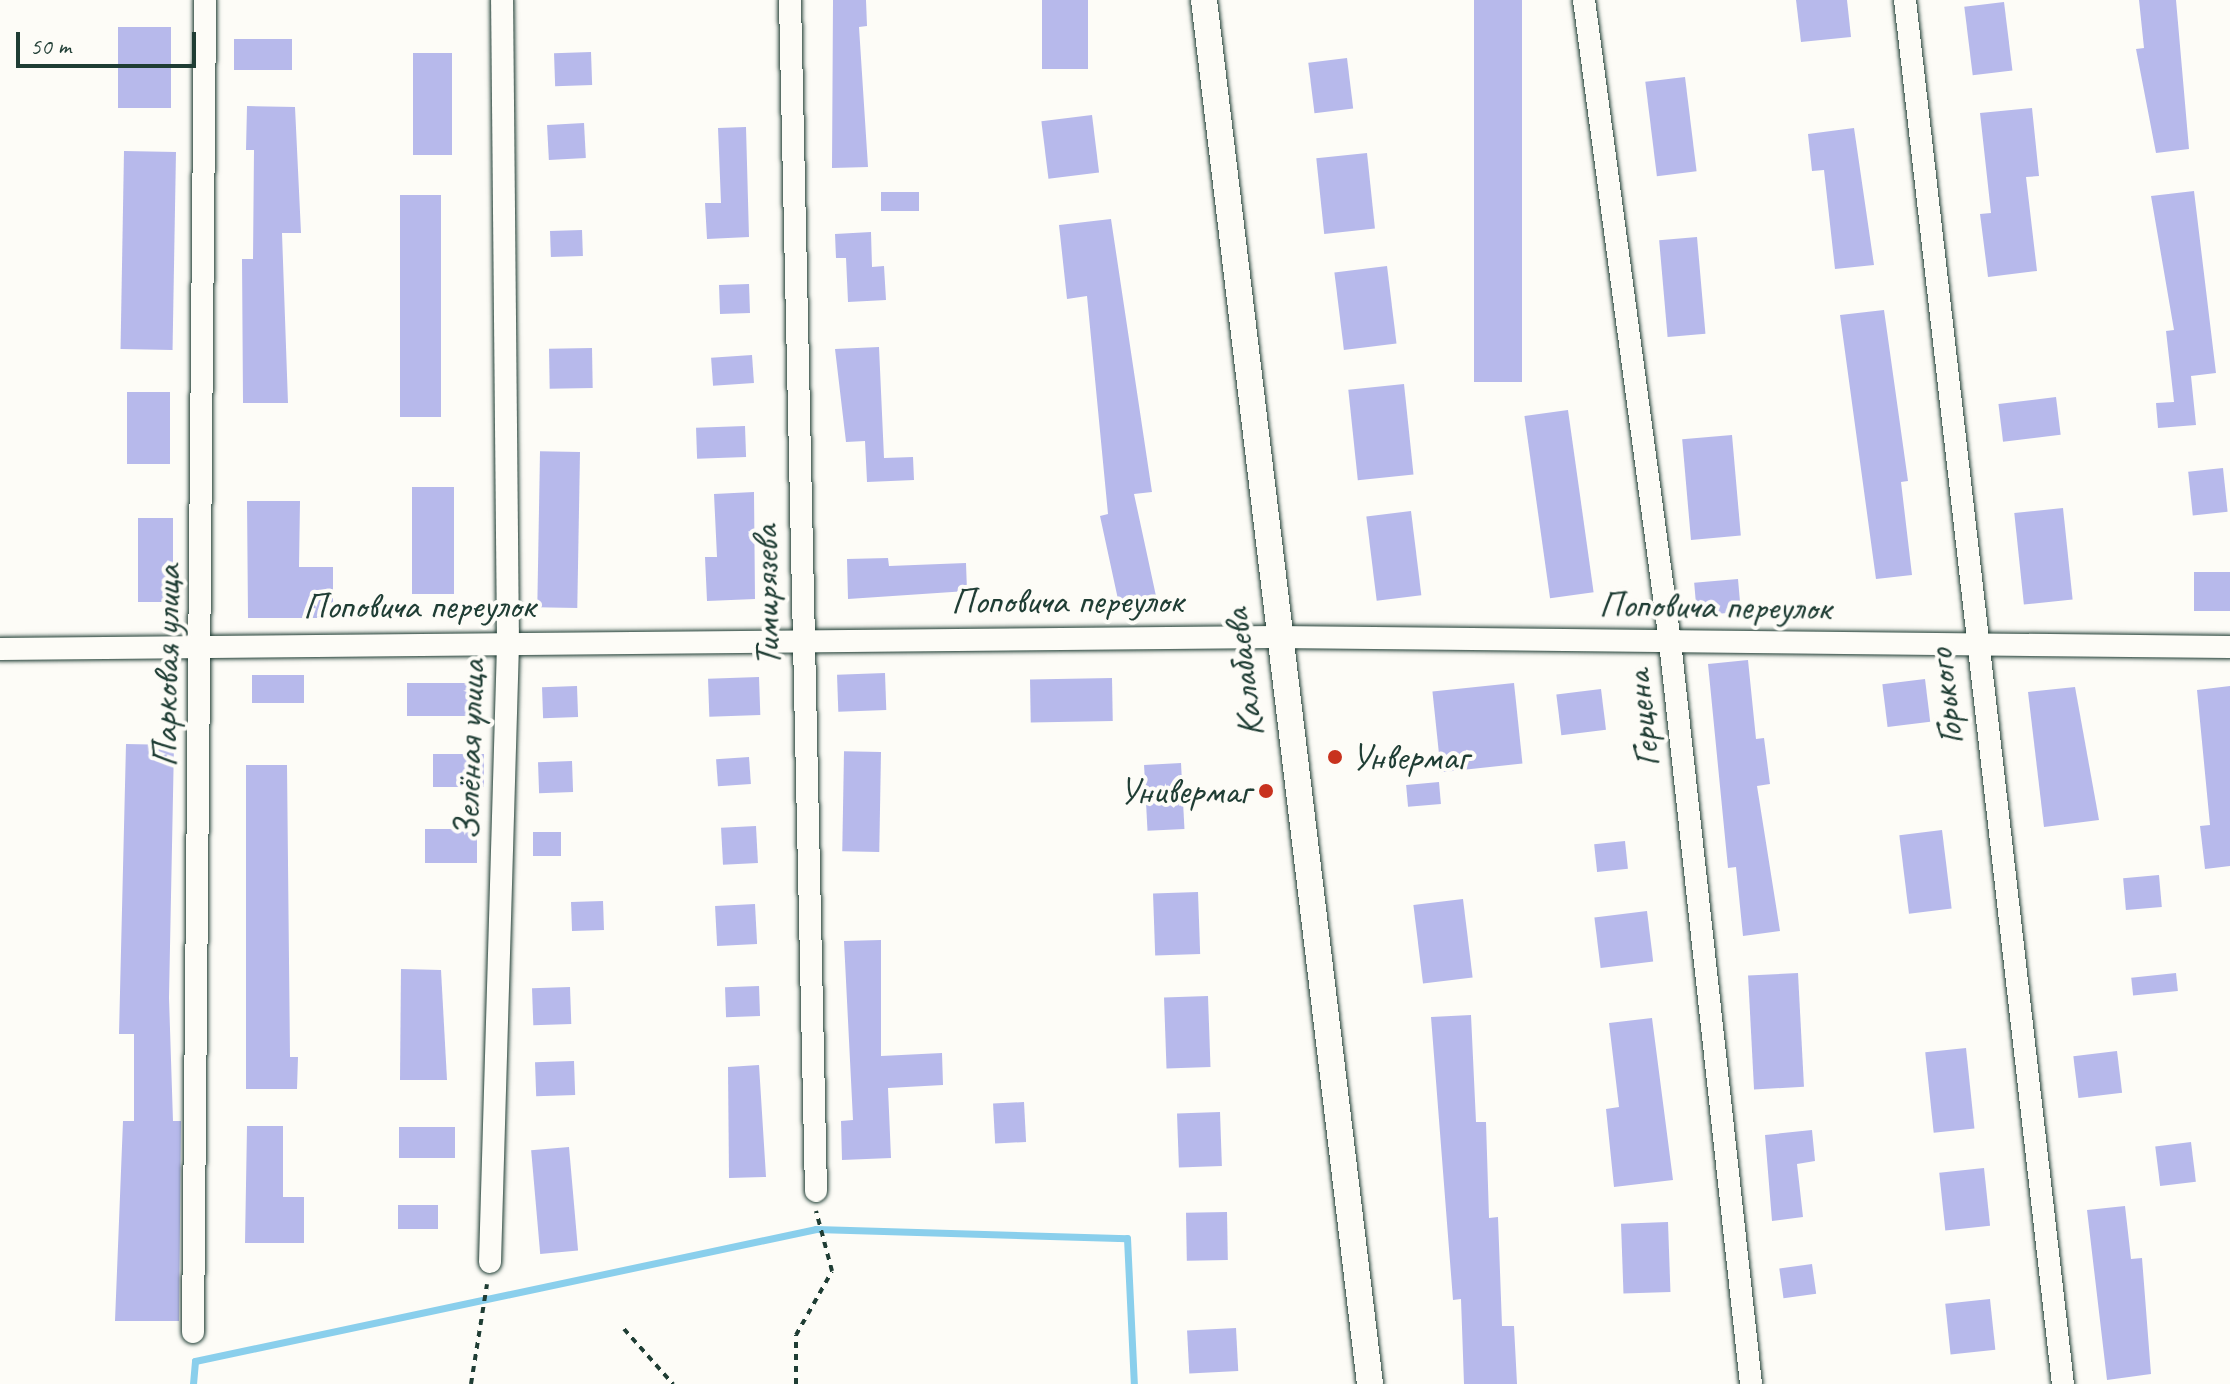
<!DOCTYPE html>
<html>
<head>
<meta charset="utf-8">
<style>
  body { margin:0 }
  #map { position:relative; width:2230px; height:1384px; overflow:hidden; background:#fdfcf7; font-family:Caveat,sans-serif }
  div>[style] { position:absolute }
  .stream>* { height:7px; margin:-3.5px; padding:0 3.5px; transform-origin:3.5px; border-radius:3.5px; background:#8acfec }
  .building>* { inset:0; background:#b7b9eb; transform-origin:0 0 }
  .path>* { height:4px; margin-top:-2px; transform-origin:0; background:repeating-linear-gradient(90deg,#1f3d34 0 6px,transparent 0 12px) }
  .roads { filter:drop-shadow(0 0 2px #1f3d34) drop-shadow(0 0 2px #1f3d34) }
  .minor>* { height:22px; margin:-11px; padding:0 11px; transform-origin:11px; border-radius:11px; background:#fdfcf7 }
  .tertiary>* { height:26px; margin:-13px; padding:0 13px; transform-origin:13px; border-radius:13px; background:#fdfcf7 }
  .dots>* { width:22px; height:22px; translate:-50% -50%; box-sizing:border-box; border:4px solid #fdfcf7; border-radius:50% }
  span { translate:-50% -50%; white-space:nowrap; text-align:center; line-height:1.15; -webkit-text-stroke:8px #fdfcf7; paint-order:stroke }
  .street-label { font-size:38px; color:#1f3d34 }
  .poi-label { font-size:38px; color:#1f3d34 }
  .left { translate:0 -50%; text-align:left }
  .right { translate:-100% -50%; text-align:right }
  .scale { position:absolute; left:16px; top:32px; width:180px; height:36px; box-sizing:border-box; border:4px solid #1f3d34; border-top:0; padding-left:10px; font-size:24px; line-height:28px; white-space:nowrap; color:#1f3d34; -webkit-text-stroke:6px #fdfcf7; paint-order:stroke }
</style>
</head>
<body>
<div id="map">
  <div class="stream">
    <div style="left:193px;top:1384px;width:23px;rotate:-85deg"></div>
    <div style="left:195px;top:1361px;width:635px;rotate:-12deg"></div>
    <div style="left:816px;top:1229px;width:311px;rotate:1.7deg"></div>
    <div style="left:1127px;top:1238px;width:146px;rotate:87.3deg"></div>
  </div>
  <div class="building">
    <div style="clip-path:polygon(833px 0,866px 0,867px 26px,859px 27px,868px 167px,832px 168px)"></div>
    <div style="left:1042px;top:0;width:46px;height:69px"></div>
    <div style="left:1474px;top:0;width:48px;height:382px"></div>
    <div style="clip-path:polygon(1796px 0,1847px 0,1851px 37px,1801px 42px)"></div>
    <div style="clip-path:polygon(2139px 0,2176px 0,2189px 149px,2156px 153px,2136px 49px,2144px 48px)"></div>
    <div style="left:2004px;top:2px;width:69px;height:40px;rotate:83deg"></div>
    <div style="left:118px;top:27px;width:53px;height:81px"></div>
    <div style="left:234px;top:39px;width:58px;height:31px"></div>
    <div style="left:591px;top:52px;width:33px;height:37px;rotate:88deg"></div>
    <div style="left:413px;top:53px;width:39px;height:102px"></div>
    <div style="left:1347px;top:58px;width:51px;height:39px;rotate:83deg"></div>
    <div style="left:1685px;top:77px;width:95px;height:40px;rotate:83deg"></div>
    <div style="clip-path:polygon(247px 106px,295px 107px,301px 233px,282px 233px,288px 403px,243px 403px,242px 259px,253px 259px,254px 150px,246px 150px)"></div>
    <div style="clip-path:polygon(2032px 108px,2039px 176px,2026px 177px,2037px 271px,1988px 277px,1980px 214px,1991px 213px,1980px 113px)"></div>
    <div style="left:1092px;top:115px;width:58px;height:51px;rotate:83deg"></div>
    <div style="left:584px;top:123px;width:35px;height:37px;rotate:87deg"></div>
    <div style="clip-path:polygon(746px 127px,749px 237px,707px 239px,705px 203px,721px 203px,718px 128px)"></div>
    <div style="clip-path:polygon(1854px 128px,1874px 265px,1835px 269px,1824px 170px,1812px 171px,1808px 134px)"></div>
    <div style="left:124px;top:151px;width:52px;height:198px;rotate:1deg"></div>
    <div style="left:1367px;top:153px;width:76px;height:51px;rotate:84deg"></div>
    <div style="clip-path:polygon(2194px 191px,2216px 373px,2191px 376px,2196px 425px,2158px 428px,2156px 403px,2174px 402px,2166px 331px,2174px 330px,2151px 196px)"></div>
    <div style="left:919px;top:192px;width:19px;height:38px;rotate:90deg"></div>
    <div style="left:400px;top:195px;width:41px;height:222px"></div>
    <div style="clip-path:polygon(1111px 219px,1152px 492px,1134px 494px,1156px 596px,1119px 604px,1100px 516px,1108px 514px,1087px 296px,1067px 299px,1059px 225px)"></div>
    <div style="left:582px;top:230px;width:26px;height:32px;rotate:88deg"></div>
    <div style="clip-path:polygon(871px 232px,872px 267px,884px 266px,886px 300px,848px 302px,846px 258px,836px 258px,835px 234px)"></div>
    <div style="left:1697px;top:237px;width:97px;height:38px;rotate:85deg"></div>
    <div style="left:1387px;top:266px;width:78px;height:53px;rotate:83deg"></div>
    <div style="left:749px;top:284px;width:29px;height:30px;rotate:88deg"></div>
    <div style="clip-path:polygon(1884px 310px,1908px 481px,1901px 482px,1912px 575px,1876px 579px,1840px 315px)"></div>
    <div style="clip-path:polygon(879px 347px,884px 458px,913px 457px,914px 480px,867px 482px,865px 441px,846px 442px,835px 349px)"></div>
    <div style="left:592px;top:348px;width:40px;height:43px;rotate:89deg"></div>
    <div style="left:752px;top:355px;width:28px;height:41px;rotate:86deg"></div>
    <div style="left:1404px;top:384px;width:91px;height:56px;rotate:84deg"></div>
    <div style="left:127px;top:392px;width:43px;height:72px"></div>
    <div style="left:2056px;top:397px;width:38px;height:58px;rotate:83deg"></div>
    <div style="left:1568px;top:410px;width:184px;height:44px;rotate:82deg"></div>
    <div style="left:745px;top:426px;width:31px;height:49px;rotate:88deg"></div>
    <div style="left:1732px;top:435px;width:101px;height:50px;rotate:85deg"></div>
    <div style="left:580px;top:452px;width:156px;height:40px;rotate:91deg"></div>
    <div style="left:2223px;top:468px;width:44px;height:35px;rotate:84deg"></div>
    <div style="left:412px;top:487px;width:42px;height:107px"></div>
    <div style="clip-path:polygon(754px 492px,755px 599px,707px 601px,705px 557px,717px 557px,714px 494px)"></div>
    <div style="clip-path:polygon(247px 501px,300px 501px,299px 567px,333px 567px,333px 618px,248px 618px)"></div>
    <div style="left:2063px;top:508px;width:92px;height:49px;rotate:84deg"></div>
    <div style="left:1411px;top:511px;width:85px;height:45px;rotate:83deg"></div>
    <div style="left:138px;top:518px;width:35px;height:84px"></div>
    <div style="clip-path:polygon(888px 558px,889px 566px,966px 563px,967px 591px,848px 599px,847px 559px)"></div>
    <div style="left:2230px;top:572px;width:39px;height:36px;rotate:90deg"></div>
    <div style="left:1738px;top:579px;width:33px;height:44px;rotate:85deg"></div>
    <div style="clip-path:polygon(1748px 660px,1756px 739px,1764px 738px,1770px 784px,1757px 786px,1780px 931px,1743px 936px,1736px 867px,1728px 868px,1708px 664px)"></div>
    <div style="left:885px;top:673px;width:37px;height:48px;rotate:88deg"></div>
    <div style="left:252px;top:675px;width:52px;height:28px"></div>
    <div style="left:759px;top:677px;width:38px;height:51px;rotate:88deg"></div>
    <div style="left:1112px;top:678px;width:43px;height:82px;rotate:89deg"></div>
    <div style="left:1925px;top:679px;width:43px;height:43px;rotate:83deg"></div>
    <div style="left:407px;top:683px;width:74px;height:33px"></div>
    <div style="left:1514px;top:683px;width:81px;height:82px;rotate:84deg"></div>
    <div style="left:577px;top:686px;width:31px;height:35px;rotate:88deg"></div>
    <div style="clip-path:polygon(2230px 686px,2230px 866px,2205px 869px,2200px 826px,2210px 825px,2197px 690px)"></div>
    <div style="clip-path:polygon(2075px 687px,2099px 820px,2044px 827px,2028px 692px)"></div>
    <div style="left:1601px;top:689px;width:41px;height:45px;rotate:83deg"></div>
    <div style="clip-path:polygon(126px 744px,174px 745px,169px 998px,173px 1121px,181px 1121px,179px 1321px,115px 1321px,123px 1121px,134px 1121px,134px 1034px,119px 1034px)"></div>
    <div style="left:881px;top:752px;width:100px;height:37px;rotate:91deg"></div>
    <div style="left:433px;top:754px;width:51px;height:33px"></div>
    <div style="left:749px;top:757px;width:27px;height:33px;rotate:86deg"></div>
    <div style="left:572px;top:761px;width:31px;height:34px;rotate:88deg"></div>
    <div style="left:1181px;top:763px;width:66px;height:37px;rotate:87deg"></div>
    <div style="clip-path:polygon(246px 765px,287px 765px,290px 1057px,298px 1057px,297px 1089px,246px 1089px)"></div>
    <div style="left:1439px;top:782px;width:22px;height:33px;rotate:85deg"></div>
    <div style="left:756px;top:826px;width:37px;height:35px;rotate:87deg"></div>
    <div style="left:425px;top:829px;width:52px;height:34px"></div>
    <div style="left:1942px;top:830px;width:79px;height:43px;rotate:83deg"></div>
    <div style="left:533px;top:832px;width:28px;height:24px"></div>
    <div style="left:1625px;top:841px;width:28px;height:31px;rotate:84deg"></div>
    <div style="left:2159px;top:875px;width:32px;height:36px;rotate:85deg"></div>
    <div style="left:1198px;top:892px;width:62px;height:45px;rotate:88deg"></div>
    <div style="left:1463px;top:899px;width:79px;height:50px;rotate:83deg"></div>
    <div style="left:603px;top:901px;width:29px;height:32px;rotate:88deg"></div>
    <div style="left:755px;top:904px;width:40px;height:40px;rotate:87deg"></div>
    <div style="left:1647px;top:911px;width:51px;height:53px;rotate:83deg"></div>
    <div style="clip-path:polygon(881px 940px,881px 1056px,942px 1053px,943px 1085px,888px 1088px,891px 1158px,842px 1160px,841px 1121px,853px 1120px,844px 941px)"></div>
    <div style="clip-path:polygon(401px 969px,441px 970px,447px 1080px,400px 1080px)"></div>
    <div style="left:1798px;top:973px;width:114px;height:50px;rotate:87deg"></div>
    <div style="left:2176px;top:973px;width:18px;height:45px;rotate:84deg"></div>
    <div style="left:759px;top:986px;width:30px;height:34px;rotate:88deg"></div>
    <div style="left:570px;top:987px;width:37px;height:38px;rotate:88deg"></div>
    <div style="left:1208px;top:996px;width:71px;height:44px;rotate:88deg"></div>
    <div style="clip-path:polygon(1471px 1015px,1476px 1122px,1486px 1122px,1489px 1218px,1498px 1217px,1502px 1326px,1514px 1326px,1517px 1384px,1464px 1384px,1461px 1299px,1453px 1300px,1431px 1017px)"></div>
    <div style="clip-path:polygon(1652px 1018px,1673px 1180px,1614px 1187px,1606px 1109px,1619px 1107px,1609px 1023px)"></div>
    <div style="left:1966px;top:1048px;width:81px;height:41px;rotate:84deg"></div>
    <div style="left:2117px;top:1051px;width:42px;height:44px;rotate:83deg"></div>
    <div style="left:574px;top:1061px;width:34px;height:39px;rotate:88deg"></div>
    <div style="clip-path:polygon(759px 1065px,766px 1177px,729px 1178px,728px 1067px)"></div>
    <div style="left:1024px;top:1102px;width:40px;height:31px;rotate:87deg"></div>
    <div style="left:1220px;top:1112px;width:54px;height:43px;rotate:88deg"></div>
    <div style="clip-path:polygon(247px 1126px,283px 1126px,283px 1197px,304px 1197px,304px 1243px,245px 1243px)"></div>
    <div style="left:399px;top:1127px;width:56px;height:31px"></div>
    <div style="clip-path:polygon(1812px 1130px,1815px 1161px,1797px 1164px,1803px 1217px,1772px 1221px,1765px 1135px)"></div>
    <div style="left:2191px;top:1142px;width:40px;height:36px;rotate:83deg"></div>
    <div style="left:569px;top:1147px;width:104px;height:38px;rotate:85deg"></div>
    <div style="left:1984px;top:1168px;width:58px;height:45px;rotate:84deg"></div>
    <div style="left:398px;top:1205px;width:40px;height:24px"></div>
    <div style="clip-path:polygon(2125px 1206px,2131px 1259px,2142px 1258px,2151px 1374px,2107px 1380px,2087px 1210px)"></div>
    <div style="left:1227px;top:1212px;width:48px;height:41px;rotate:89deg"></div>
    <div style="left:1668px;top:1222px;width:70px;height:47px;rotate:88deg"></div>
    <div style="left:1812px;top:1264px;width:30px;height:33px;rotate:82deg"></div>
    <div style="left:1990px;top:1299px;width:51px;height:45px;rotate:84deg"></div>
    <div style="left:1236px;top:1328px;width:43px;height:49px;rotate:87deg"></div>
  </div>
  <div class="path">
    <div style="left:624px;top:1329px;width:74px;rotate:48.3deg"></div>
    <div style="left:471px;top:1384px;width:101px;rotate:-80.9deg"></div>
    <div style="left:796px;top:1384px;width:49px;rotate:-90deg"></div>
    <div style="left:796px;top:1335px;width:73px;rotate:-60.6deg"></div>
    <div style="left:832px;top:1271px;width:62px;rotate:-104.9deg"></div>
  </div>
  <div class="roads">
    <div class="minor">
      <div style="left:790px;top:0;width:1191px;rotate:88.75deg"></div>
      <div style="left:1584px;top:0;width:648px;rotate:82.37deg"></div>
      <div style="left:1670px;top:642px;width:746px;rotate:83.77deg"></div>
      <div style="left:1905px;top:0;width:1393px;rotate:83.49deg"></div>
      <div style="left:0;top:649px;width:1276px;rotate:-0.54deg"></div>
      <div style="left:1276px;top:637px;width:954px;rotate:0.6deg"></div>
      <div style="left:490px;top:1262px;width:619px;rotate:-88.33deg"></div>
      <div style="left:508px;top:643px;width:643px;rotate:-90.53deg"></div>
      <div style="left:193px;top:1332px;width:1332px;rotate:-89.48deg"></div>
    </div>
    <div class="tertiary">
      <div style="left:1204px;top:0;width:1394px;rotate:83.16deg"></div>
    </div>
  </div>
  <div class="dots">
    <div style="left:1335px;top:757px;background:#c8321e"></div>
    <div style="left:1266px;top:791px;background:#c8321e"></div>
  </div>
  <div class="street-label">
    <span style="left:766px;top:596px;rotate:-91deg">Тимирязева</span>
    <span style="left:1067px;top:601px">Поповича переулок</span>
    <span style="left:419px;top:606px">Поповича переулок</span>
    <span style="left:1715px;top:606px;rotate:1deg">Поповича переулок</span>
    <span style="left:166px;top:666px;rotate:-89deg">Парковая улица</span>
    <span style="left:1243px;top:673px;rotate:-97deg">Калабаева</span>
    <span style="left:1945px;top:697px;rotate:-97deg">Горького</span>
    <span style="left:1642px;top:719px;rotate:-96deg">Герцена</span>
    <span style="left:469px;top:750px;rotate:-88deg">Зелёная улица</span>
  </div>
  <div class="poi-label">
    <span class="left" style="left:1351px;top:757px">Унвермаг</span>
    <span class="right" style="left:1250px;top:791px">Универмаг</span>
  </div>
  <div class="scale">50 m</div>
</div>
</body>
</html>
